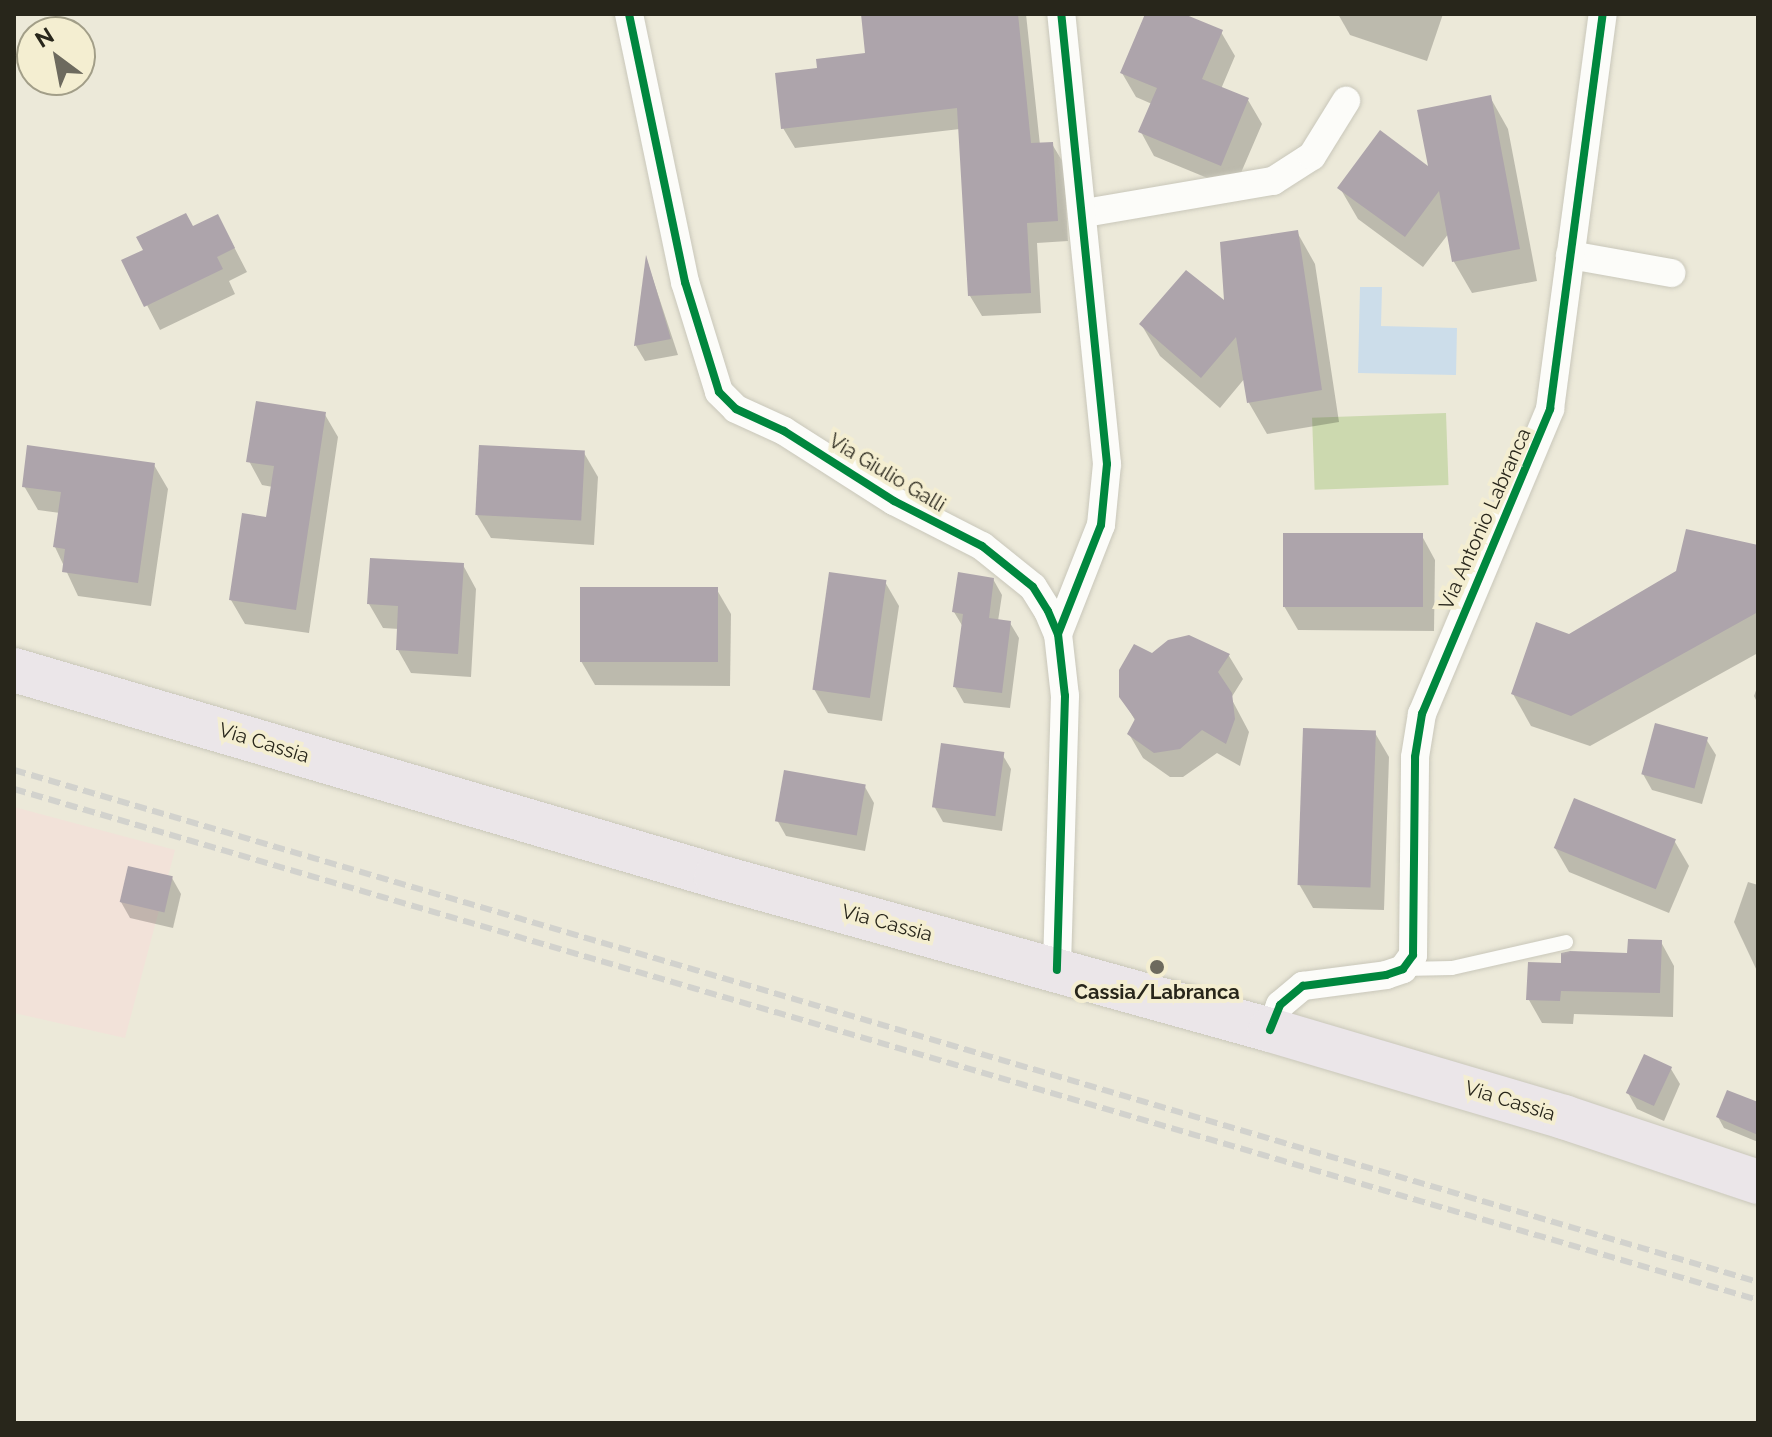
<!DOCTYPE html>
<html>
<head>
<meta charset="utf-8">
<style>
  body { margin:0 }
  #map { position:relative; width:1772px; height:1437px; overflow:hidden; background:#ece9d9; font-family:Raleway,sans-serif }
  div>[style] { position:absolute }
  .industrial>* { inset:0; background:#f2e2d9 }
  .green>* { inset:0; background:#ccd9af; transform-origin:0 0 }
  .water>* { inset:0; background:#ccddea }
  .shadow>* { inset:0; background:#0003 }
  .building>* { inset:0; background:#ada4ab; transform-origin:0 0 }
  .roads { filter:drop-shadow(0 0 2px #c9c7ba) drop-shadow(0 0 2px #c9c7ba) }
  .lane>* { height:14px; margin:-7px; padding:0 7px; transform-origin:7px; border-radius:7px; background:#fcfcf9 }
  .street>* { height:28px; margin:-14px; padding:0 14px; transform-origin:14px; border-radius:14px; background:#fcfcf9 }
  .primary>* { height:44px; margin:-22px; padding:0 22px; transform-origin:22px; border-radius:22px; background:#ebe6e9 }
  .rail>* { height:6px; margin-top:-3px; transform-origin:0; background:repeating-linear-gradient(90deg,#d2d2cd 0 12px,transparent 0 18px) }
  .cycleway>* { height:8px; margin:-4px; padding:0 4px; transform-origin:4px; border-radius:4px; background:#00873e }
  .dots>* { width:22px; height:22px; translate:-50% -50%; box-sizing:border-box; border:4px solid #f4eed1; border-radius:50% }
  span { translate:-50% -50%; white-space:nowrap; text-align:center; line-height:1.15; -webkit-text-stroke:8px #f4eed1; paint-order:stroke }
  .street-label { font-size:20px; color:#28261b }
  .poi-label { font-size:20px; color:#28261b; font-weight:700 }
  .frame { position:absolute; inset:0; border:16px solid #28261b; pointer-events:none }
  .north { position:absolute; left:16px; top:16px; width:80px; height:80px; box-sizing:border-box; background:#f4eed1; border:2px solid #a29e88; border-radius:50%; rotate:328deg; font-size:22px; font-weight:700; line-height:32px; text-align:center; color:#28261b }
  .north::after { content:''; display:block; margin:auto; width:28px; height:36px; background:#6d6a5e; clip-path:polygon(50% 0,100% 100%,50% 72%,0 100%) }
</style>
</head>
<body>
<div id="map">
  <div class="industrial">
    <div style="clip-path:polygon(14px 807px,175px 850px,125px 1038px,14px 1013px)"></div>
  </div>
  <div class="green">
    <div style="left:1446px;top:413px;width:72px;height:134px;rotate:88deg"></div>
  </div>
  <div class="water">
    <div style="clip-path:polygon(1360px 287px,1382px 287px,1381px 326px,1457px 328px,1456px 375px,1358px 373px)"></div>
  </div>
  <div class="shadow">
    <div style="clip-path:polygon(888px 14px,1026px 14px,1040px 145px,1052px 144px,1064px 164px,1068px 241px,1037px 243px,1041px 313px,982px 316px,970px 296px,960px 129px,795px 148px,783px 128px,819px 69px,867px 55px)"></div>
    <div style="clip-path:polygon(1147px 14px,1178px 14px,1221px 32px,1235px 56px,1221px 89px,1248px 100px,1262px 124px,1234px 189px,1154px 156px,1141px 132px,1152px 104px,1136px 97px,1122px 73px)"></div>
    <div style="clip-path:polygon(1338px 14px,1443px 14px,1427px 61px,1350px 35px)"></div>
    <div style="clip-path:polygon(1490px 97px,1508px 129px,1537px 281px,1472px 293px,1454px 262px,1449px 233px,1423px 267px,1358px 219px,1340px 188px,1431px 170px)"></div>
    <div style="clip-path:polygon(218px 216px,247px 272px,229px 281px,235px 294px,160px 330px,124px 261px)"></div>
    <div style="clip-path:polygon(1297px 232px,1315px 264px,1339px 422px,1267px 434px,1249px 403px,1245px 378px,1220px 408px,1160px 356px,1141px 324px,1227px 304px)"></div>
    <div style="clip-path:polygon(647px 261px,678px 355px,645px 361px,636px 346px)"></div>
    <div style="clip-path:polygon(324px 413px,338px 437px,309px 633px,245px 624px,231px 600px,268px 519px,273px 487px,262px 485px,249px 461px)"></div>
    <div style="clip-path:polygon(584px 453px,598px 477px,594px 545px,491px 538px,477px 515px)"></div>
    <div style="clip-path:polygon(154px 465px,168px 489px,151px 606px,78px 596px,55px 547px,60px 513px,38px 510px,24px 486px)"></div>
    <div style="clip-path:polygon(1422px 536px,1435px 560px,1434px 631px,1298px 630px,1284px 606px)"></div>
    <div style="clip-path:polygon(1758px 547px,1758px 653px,1590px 746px,1531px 726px,1513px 694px,1569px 636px)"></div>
    <div style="clip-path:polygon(463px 565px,476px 589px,471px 677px,411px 673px,398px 650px,399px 629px,383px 628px,369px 604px)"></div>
    <div style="clip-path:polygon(993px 579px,1002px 595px,998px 621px,1010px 623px,1019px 638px,1010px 708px,964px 703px,955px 687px,963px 627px,954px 612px)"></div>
    <div style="clip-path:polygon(885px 582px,899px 606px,882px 721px,828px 713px,814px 689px)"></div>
    <div style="clip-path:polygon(717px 590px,731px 614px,730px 686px,595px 685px,581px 661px)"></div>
    <div style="clip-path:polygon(1152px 656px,1229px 656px,1243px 679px,1231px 698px,1249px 732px,1240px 766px,1217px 753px,1183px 777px,1170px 777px,1143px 758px,1129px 734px,1136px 722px,1121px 696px)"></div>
    <div style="clip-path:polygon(1758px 685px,1758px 704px,1754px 696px)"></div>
    <div style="clip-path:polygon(1375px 733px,1389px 757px,1384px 910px,1313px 908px,1299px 884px)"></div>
    <div style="clip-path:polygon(1706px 739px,1716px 755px,1702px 804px,1652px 790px,1643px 774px)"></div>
    <div style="clip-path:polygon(1002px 754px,1011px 769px,1002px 831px,943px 822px,934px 806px)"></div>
    <div style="clip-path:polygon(865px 787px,874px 803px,865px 851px,786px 836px,777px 820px)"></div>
    <div style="clip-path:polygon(1675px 842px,1689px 866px,1669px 913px,1569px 872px,1555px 848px)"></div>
    <div style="clip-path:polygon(172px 878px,181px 894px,173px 928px,130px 918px,121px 902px)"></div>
    <div style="clip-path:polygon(1748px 882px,1758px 885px,1758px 973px,1734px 922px)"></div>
    <div style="clip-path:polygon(1661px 942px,1674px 966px,1673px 1017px,1574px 1014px,1573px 1024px,1542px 1023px,1529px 1000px,1563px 965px,1629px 955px)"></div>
    <div style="clip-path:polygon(1671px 1069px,1680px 1084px,1664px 1121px,1637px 1109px,1628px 1093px)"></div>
    <div style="clip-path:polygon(1758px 1105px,1758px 1142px,1724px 1128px,1718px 1117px)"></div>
  </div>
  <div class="building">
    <div style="clip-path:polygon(861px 14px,1018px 14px,1031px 143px,1053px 142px,1058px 221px,1027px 223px,1031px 293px,968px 296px,957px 108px,781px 129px,775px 73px,817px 68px,816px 59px,865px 53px)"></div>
    <div style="clip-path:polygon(1145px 14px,1184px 14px,1223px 30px,1202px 79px,1249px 98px,1221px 166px,1138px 132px,1157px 88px,1120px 73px)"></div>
    <div style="clip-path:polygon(1491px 95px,1520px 249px,1452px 262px,1439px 191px,1405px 237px,1337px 188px,1380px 130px,1428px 166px,1417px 110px)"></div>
    <div style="clip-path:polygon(186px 213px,193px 226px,218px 214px,235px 248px,217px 257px,223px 269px,144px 307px,121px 260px,143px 250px,136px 237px)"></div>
    <div style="clip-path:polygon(1298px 230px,1322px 390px,1247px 403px,1236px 337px,1201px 378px,1139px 324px,1186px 270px,1224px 300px,1220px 242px)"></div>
    <div style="clip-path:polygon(646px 255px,671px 339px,634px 346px)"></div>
    <div style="clip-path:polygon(256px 401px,326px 412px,296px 610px,229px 600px,242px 513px,266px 517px,274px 466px,246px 462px)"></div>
    <div style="clip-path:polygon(27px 445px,155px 463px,138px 583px,62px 572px,65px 549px,53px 547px,61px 492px,22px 487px)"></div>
    <div style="left:479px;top:445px;width:106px;height:70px;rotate:3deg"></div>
    <div style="clip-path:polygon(1686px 529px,1758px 545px,1758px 612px,1571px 716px,1511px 694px,1536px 622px,1569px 634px,1676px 571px)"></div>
    <div style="left:1283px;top:533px;width:140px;height:74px"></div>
    <div style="clip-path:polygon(370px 558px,464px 563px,458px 654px,396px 650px,398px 606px,367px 604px)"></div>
    <div style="left:829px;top:572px;width:58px;height:119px;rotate:8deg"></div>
    <div style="clip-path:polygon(958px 572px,994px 578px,989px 618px,1011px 621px,1002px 693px,953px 687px,963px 614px,952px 612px)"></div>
    <div style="left:580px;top:587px;width:138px;height:75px"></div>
    <div style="clip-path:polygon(1189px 635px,1230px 654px,1218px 672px,1232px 693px,1235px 719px,1226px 744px,1202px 730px,1180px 749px,1154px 753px,1127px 734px,1135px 719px,1119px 697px,1119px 670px,1134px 644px,1152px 653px,1168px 640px)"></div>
    <div style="left:1655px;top:723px;width:55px;height:53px;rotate:15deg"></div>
    <div style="left:1303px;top:728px;width:73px;height:157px;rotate:2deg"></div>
    <div style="left:941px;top:743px;width:64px;height:65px;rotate:8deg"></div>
    <div style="left:784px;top:770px;width:83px;height:52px;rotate:10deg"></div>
    <div style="left:1574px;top:798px;width:110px;height:54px;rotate:22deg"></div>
    <div style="left:128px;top:866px;width:46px;height:37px;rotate:13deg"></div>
    <div style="clip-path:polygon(1628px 939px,1662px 940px,1660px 993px,1561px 991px,1560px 1001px,1526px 1000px,1528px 962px,1561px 963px,1561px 953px,1570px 951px,1627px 953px)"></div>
    <div style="left:1644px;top:1054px;width:31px;height:43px;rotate:25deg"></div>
    <div style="clip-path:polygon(1727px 1090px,1758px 1102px,1758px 1135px,1716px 1117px)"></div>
  </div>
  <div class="roads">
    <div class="lane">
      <div style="left:1404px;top:969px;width:48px;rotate:-1.2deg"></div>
      <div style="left:1452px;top:968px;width:117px;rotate:-12.8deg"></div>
    </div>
    <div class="street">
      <div style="left:629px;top:14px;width:274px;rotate:78.2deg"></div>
      <div style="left:685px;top:282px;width:115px;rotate:72.8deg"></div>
      <div style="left:719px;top:392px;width:24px;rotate:45deg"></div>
      <div style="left:736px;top:409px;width:53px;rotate:24.6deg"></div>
      <div style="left:784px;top:431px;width:130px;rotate:32.5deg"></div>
      <div style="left:894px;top:501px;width:99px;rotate:27.1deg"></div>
      <div style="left:982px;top:546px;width:65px;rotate:38.8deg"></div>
      <div style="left:1033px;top:587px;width:28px;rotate:58deg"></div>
      <div style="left:1048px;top:611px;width:25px;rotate:67deg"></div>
      <div style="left:1058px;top:634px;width:62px;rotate:83.6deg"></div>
      <div style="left:1065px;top:696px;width:274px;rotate:91.7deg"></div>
      <div style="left:1085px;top:213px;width:191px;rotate:-9.7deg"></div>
      <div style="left:1273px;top:181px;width:46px;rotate:-32.7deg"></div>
      <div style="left:1312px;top:156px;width:65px;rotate:-58.3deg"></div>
      <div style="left:1570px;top:255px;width:103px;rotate:10.1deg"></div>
      <div style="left:1058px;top:634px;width:117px;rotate:-68.5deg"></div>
      <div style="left:1101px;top:525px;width:61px;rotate:-84.4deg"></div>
      <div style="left:1107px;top:464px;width:452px;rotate:-95.8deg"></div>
      <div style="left:1270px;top:1030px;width:27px;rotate:-68deg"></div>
      <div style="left:1280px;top:1005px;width:30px;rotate:-40deg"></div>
      <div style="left:1303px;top:986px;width:84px;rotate:-7.5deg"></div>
      <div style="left:1386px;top:975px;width:18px;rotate:-19deg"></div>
      <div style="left:1403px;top:969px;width:17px;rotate:-54deg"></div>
      <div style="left:1413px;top:955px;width:198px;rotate:-89.4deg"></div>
      <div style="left:1415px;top:757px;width:44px;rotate:-80.8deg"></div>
      <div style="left:1422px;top:714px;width:331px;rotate:-67.2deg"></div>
      <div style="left:1550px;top:409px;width:399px;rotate:-82.4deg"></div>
    </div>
    <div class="primary">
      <div style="left:14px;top:670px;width:732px;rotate:16.35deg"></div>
      <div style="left:716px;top:876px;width:575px;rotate:15.53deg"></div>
      <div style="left:1270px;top:1030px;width:307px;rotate:16.5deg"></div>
      <div style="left:1564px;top:1117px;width:205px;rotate:18.5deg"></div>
    </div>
  </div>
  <div class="rail">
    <div style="left:14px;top:770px;width:1818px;rotate:16.36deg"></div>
    <div style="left:14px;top:789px;width:1817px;rotate:16.33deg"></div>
  </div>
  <div class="cycleway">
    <div style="left:629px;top:14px;width:274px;rotate:78.2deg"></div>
    <div style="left:685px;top:282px;width:115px;rotate:72.8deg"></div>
    <div style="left:719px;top:392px;width:24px;rotate:45deg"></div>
    <div style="left:736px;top:409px;width:53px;rotate:24.6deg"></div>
    <div style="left:784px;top:431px;width:130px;rotate:32.5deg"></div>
    <div style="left:894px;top:501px;width:99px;rotate:27.1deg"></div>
    <div style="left:982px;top:546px;width:65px;rotate:38.8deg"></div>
    <div style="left:1033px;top:587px;width:28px;rotate:58deg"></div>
    <div style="left:1048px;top:611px;width:25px;rotate:67deg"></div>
    <div style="left:1058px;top:634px;width:62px;rotate:83.6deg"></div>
    <div style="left:1065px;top:696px;width:274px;rotate:91.7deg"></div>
    <div style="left:1058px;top:634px;width:117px;rotate:-68.5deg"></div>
    <div style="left:1101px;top:525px;width:61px;rotate:-84.4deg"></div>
    <div style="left:1107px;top:464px;width:452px;rotate:-95.8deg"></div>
    <div style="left:1270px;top:1030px;width:27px;rotate:-68deg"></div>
    <div style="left:1280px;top:1005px;width:30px;rotate:-40deg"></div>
    <div style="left:1303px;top:986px;width:84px;rotate:-7.5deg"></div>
    <div style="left:1386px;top:975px;width:18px;rotate:-19deg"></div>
    <div style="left:1403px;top:969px;width:17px;rotate:-54deg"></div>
    <div style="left:1413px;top:955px;width:198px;rotate:-89.4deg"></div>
    <div style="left:1415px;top:757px;width:44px;rotate:-80.8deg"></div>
    <div style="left:1422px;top:714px;width:331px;rotate:-67.2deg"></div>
    <div style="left:1550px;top:409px;width:399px;rotate:-82.4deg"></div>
  </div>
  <div class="dots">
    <div style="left:1157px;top:967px;background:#6d6a5e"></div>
  </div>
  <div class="street-label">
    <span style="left:887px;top:473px;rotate:31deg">Via Giulio Galli</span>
    <span style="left:1485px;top:519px;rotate:-66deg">Via Antonio Labranca</span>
    <span style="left:264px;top:743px;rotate:17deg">Via Cassia</span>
    <span style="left:887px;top:923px;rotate:15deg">Via Cassia</span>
    <span style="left:1510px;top:1101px;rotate:17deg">Via Cassia</span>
  </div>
  <div class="poi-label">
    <span style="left:1157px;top:992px">Cassia/Labranca</span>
  </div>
  <div class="frame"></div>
  <div class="north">N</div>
</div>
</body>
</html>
